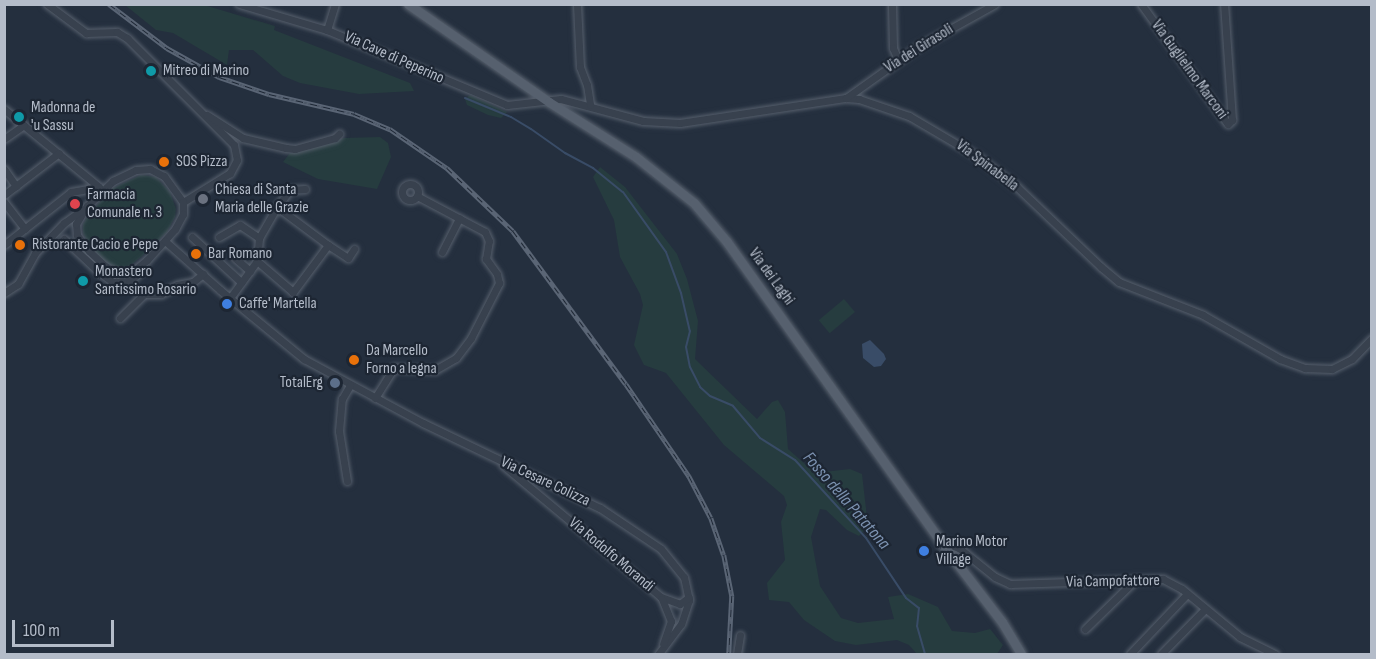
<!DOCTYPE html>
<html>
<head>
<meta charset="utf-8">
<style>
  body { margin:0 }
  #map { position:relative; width:1376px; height:659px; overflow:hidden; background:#242f3e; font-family:"Sofia Sans Condensed",sans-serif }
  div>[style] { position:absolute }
  .green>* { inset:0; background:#263c3f; transform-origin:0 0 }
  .water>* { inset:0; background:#394c67 }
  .stream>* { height:2px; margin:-1px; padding:0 1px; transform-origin:1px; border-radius:1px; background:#394c67 }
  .roads { filter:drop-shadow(0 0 2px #565f6c) drop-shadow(0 0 2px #565f6c) }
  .minor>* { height:7px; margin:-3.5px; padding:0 3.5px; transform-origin:3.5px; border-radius:3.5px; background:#38414e }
  .minor>.ring { margin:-3.5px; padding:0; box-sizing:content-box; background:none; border:7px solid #38414e; border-radius:50% }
  .major>* { height:9px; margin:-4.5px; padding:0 4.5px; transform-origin:4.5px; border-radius:4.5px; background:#56606e }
  .rail>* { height:4.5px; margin-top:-2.25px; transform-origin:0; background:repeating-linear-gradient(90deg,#1d2633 0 7px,#5a6575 0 14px); box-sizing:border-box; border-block:2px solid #5a6575 }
  .dots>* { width:16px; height:16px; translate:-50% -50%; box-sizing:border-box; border:3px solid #1d2633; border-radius:50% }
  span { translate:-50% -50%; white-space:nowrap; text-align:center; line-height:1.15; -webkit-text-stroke:4.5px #1d2633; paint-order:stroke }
  .street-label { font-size:16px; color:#b4bcc9 }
  .poi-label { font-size:16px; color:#b4bcc9 }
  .left { translate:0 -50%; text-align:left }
  .right { translate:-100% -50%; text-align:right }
  .water-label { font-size:18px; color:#7c92b1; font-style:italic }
  .frame { position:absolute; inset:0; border:6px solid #b4bcc9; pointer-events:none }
  .scale { position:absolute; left:12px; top:620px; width:102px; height:27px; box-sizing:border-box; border:3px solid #b4bcc9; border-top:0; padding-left:8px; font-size:18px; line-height:21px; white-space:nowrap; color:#b4bcc9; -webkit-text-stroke:4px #1d2633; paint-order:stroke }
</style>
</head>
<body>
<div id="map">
  <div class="green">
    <div style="clip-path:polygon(125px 5px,204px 5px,275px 26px,274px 30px,410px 83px,414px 91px,359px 94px,300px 83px,283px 76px,253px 50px,229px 50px,227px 65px,173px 33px,156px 30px)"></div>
    <div style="clip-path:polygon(470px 95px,507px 112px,501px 118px,488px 115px,467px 105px,465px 99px)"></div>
    <div style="clip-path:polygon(380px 137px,388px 143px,391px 157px,377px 189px,318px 179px,283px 162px,290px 153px,344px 138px)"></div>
    <div style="clip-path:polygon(600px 167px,625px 187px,677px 254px,687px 279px,698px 321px,695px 359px,757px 419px,772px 402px,778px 400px,785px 412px,788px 449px,815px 473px,850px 469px,862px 474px,868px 526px,859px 536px,847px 530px,826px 510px,820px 509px,811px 537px,820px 586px,841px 618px,858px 623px,894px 619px,888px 597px,908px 594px,938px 607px,952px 631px,975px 633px,990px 629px,1003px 645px,997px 654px,917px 654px,909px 645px,897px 640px,856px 645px,835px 641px,804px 620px,789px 602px,769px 600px,767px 583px,785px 560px,781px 522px,787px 505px,784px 496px,724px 445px,666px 373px,644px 365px,634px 345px,643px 305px,640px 294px,620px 257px,614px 220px,593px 177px)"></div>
    <div style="clip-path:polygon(141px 175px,156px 177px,170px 192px,176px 209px,175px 217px,167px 232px,142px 256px,126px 269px,116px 269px,98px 257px,90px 247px,83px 233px,83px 224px,91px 211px,113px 188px)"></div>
    <div style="left:844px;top:299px;width:17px;height:33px;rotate:50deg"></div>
  </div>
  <div class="water">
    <div style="clip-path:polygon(870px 340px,884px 354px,886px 359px,881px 366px,874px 367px,863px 358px,862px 344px)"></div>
  </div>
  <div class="stream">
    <div style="left:465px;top:98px;width:50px;rotate:22.4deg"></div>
    <div style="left:511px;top:117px;width:23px;rotate:31deg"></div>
    <div style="left:531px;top:129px;width:42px;rotate:35.2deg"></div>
    <div style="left:565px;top:153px;width:32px;rotate:28deg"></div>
    <div style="left:593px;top:168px;width:38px;rotate:39deg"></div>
    <div style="left:623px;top:192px;width:74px;rotate:54.4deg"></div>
    <div style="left:666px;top:252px;width:44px;rotate:69.9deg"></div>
    <div style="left:681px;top:293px;width:39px;rotate:77deg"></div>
    <div style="left:690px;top:331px;width:16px;rotate:104deg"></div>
    <div style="left:686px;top:347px;width:20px;rotate:79deg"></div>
    <div style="left:690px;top:367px;width:22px;rotate:63deg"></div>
    <div style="left:700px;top:387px;width:13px;rotate:42deg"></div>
    <div style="left:710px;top:396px;width:25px;rotate:23deg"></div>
    <div style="left:733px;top:406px;width:42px;rotate:49.8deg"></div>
    <div style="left:760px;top:438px;width:41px;rotate:32.2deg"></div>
    <div style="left:795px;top:460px;width:105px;rotate:47.7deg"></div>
    <div style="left:866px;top:538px;width:72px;rotate:56.3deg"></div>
    <div style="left:906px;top:598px;width:16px;rotate:38deg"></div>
    <div style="left:919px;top:608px;width:18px;rotate:96deg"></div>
    <div style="left:917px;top:626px;width:29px;rotate:74deg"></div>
  </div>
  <div class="roads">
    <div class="minor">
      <div style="left:47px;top:4px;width:49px;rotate:36.6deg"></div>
      <div style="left:86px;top:33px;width:31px;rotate:-2deg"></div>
      <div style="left:117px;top:32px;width:12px;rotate:31deg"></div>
      <div style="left:127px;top:38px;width:151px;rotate:45deg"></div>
      <div style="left:234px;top:145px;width:15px;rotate:79deg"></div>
      <div style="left:237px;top:160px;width:15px;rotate:118deg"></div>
      <div style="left:230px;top:173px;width:55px;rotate:148.3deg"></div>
      <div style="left:239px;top:4px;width:92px;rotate:16.5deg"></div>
      <div style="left:327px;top:30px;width:195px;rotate:22.6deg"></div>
      <div style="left:507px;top:105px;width:54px;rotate:-6.3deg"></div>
      <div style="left:561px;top:99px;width:85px;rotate:15deg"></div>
      <div style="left:643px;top:121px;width:37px;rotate:3deg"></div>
      <div style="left:680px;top:123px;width:168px;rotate:-8.6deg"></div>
      <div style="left:846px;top:98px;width:13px;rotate:4deg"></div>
      <div style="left:859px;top:99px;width:53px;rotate:18.8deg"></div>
      <div style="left:909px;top:116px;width:79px;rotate:30.5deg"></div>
      <div style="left:977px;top:156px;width:51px;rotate:37.8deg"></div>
      <div style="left:1017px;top:187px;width:116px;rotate:43.6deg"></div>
      <div style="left:1101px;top:267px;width:23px;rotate:40deg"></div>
      <div style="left:1119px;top:282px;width:90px;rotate:21.4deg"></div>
      <div style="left:1203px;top:315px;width:89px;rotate:29.7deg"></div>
      <div style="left:1280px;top:359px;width:27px;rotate:20deg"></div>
      <div style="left:1305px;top:368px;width:27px;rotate:2deg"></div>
      <div style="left:1332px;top:369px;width:22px;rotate:-27deg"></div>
      <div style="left:1352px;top:359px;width:29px;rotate:-46deg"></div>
      <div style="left:577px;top:4px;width:63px;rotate:87.3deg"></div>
      <div style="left:580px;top:67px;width:19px;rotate:69deg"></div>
      <div style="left:587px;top:85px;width:20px;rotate:81deg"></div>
      <div style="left:892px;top:4px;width:44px;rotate:88.7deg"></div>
      <div style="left:893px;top:48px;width:13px;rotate:67deg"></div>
      <div style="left:1141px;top:4px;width:148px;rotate:54.1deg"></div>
      <div style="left:1228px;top:124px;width:6px;rotate:-45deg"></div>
      <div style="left:1232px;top:120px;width:116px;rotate:-93.9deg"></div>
      <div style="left:327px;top:30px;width:27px;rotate:-73deg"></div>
      <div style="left:846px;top:98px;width:86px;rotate:-35.5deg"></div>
      <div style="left:916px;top:48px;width:90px;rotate:-29.1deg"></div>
      <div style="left:4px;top:109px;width:123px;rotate:39.4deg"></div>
      <div style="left:207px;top:115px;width:43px;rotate:32.6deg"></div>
      <div style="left:243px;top:138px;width:44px;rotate:13.1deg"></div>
      <div style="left:286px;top:148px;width:9px;rotate:6deg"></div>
      <div style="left:295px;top:149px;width:41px;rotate:-15.4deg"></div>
      <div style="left:335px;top:138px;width:6px;rotate:-45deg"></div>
      <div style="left:4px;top:139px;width:24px;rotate:-35deg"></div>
      <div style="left:4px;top:169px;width:21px;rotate:55deg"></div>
      <div style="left:150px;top:169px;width:16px;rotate:27deg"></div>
      <div style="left:164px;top:176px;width:32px;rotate:54deg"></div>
      <div style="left:183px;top:202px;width:12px;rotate:90deg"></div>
      <div style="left:183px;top:214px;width:17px;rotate:118deg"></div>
      <div style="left:175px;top:229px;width:42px;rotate:132.1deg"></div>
      <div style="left:147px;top:260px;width:19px;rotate:141deg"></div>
      <div style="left:132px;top:272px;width:13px;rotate:171deg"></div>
      <div style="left:119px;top:274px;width:16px;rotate:-150deg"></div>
      <div style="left:105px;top:266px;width:22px;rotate:-137deg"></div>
      <div style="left:89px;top:251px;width:20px;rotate:-127deg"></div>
      <div style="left:77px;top:235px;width:11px;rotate:-95deg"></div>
      <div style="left:76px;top:224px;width:21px;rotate:-59deg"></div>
      <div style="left:87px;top:206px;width:36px;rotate:-44deg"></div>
      <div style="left:113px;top:181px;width:25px;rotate:-26deg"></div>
      <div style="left:136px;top:170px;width:14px;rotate:-4deg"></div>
      <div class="ring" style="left:402px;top:184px;width:9px;height:9px"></div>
      <div style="left:4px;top:195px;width:69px;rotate:-37.4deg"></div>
      <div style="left:4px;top:202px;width:34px;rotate:52deg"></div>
      <div style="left:277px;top:207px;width:21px;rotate:-53deg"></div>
      <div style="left:290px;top:190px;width:15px;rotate:-4deg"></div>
      <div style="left:192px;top:237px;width:67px;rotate:42.6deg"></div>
      <div style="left:219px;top:237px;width:24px;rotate:-30deg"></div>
      <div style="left:240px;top:225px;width:23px;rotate:34deg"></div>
      <div style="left:64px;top:239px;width:48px;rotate:43.3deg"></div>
      <div style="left:99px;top:272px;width:17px;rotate:36deg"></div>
      <div style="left:113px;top:282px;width:17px;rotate:-3deg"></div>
      <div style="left:130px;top:281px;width:18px;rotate:-43deg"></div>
      <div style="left:165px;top:241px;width:74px;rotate:41.7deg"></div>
      <div style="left:220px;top:290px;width:109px;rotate:39.4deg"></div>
      <div style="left:304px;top:359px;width:135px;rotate:28.3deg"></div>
      <div style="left:423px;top:423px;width:196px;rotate:25.7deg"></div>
      <div style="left:600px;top:508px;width:73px;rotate:33.9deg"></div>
      <div style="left:661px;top:549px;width:36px;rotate:51deg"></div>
      <div style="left:684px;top:577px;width:24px;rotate:78deg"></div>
      <div style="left:689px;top:600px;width:25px;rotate:108deg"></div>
      <div style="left:681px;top:624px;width:38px;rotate:127deg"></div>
      <div style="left:4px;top:245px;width:85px;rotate:-38.3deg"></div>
      <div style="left:71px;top:192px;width:28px;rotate:-10deg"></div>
      <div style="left:328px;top:245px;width:24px;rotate:33deg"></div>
      <div style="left:348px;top:258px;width:11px;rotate:-56deg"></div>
      <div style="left:442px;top:252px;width:38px;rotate:-63deg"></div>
      <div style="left:235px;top:258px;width:20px;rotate:41deg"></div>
      <div style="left:4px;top:293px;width:17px;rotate:-33deg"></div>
      <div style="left:18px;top:284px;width:35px;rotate:-61deg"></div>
      <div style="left:35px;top:253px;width:42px;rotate:-46deg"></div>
      <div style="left:64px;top:223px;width:22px;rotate:-36deg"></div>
      <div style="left:230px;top:298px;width:46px;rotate:-53.9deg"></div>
      <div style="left:257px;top:261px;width:23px;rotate:-85deg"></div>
      <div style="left:259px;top:238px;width:36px;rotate:-60deg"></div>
      <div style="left:277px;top:207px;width:64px;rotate:36.7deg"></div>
      <div style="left:328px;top:245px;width:59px;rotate:126.7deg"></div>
      <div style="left:293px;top:292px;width:48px;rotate:-139.3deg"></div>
      <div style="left:120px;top:318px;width:34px;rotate:-45deg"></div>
      <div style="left:144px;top:294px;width:17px"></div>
      <div style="left:161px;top:294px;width:18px;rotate:-29deg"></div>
      <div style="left:177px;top:285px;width:16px;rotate:-11deg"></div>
      <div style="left:193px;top:282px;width:13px;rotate:-39deg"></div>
      <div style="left:375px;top:398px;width:36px;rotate:-58deg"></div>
      <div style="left:394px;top:368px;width:41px;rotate:2.8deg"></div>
      <div style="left:435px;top:370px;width:24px;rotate:-30deg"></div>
      <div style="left:456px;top:358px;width:25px;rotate:-53deg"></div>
      <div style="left:471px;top:338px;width:62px;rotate:-63deg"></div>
      <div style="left:499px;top:283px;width:9px;rotate:-103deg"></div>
      <div style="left:497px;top:274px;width:19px;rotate:-126deg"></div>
      <div style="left:486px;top:259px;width:18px;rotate:-81deg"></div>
      <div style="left:489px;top:241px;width:10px;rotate:-114deg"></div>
      <div style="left:485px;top:232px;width:77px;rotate:-152.1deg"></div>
      <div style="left:503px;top:465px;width:206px;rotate:39.9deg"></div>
      <div style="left:661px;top:597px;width:20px;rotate:20deg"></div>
      <div style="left:680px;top:604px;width:11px;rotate:-38deg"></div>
      <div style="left:347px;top:481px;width:51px;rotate:-99.1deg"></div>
      <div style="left:339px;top:431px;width:32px;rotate:-85deg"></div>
      <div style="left:342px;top:399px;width:16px;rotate:-60deg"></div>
      <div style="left:940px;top:541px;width:20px;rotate:20deg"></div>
      <div style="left:959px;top:548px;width:46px;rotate:38.9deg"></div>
      <div style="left:995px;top:577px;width:17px;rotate:25deg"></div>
      <div style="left:1010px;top:584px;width:153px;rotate:-1.9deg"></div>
      <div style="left:1163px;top:579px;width:21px;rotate:28deg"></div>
      <div style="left:1182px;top:589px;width:75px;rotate:39.6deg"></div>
      <div style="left:1240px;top:637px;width:39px;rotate:26deg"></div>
      <div style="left:662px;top:599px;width:24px;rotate:68deg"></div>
      <div style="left:671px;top:621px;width:24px;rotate:109deg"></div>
      <div style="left:1085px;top:629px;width:71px;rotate:-44.4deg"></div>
      <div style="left:737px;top:654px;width:19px;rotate:-81deg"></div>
      <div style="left:1130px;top:654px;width:83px;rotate:-46.5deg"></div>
      <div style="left:1161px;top:654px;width:63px;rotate:-45.6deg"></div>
    </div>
    <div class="major">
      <div style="left:408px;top:4px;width:172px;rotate:34.8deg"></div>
      <div style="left:549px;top:102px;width:103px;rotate:32.3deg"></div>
      <div style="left:636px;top:157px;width:74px;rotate:38.4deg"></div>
      <div style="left:694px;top:203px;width:51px;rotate:49.8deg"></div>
      <div style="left:727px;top:242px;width:367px;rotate:54.5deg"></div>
      <div style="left:940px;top:541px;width:102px;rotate:52.6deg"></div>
      <div style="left:1002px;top:622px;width:37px;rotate:59deg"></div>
    </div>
  </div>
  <div class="rail">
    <div style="left:109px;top:4px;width:73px;rotate:37.2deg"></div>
    <div style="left:167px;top:48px;width:60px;rotate:29.1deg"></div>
    <div style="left:219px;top:77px;width:53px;rotate:18.8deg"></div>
    <div style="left:269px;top:94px;width:87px;rotate:13.2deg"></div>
    <div style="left:354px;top:114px;width:39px;rotate:23deg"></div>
    <div style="left:390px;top:129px;width:69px;rotate:34.4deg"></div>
    <div style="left:447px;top:168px;width:91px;rotate:43.7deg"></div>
    <div style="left:513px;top:231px;width:190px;rotate:53.6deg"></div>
    <div style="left:626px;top:384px;width:112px;rotate:55.6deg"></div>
    <div style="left:689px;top:476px;width:47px;rotate:62.4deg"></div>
    <div style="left:711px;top:518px;width:39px;rotate:71deg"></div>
    <div style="left:724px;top:555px;width:42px;rotate:79deg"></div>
    <div style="left:732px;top:596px;width:58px;rotate:93deg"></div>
  </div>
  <div class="dots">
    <div style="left:151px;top:71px;background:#0f9aa8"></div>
    <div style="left:19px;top:117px;background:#0f9aa8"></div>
    <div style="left:164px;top:162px;background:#e8710a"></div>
    <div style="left:203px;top:199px;background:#6b7280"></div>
    <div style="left:75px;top:204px;background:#e0444e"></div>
    <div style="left:20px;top:245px;background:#e8710a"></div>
    <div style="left:196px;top:254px;background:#e8710a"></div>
    <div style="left:83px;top:281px;background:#0f9aa8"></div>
    <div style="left:227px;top:304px;background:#3f7fe0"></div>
    <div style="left:354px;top:360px;background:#e8710a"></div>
    <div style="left:335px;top:383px;background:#5c6f8a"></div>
    <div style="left:924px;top:551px;background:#3f7fe0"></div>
  </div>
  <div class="street-label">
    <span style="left:919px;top:49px;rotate:-32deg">Via dei Girasoli</span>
    <span style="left:394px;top:58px;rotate:24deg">Via Cave di Peperino</span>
    <span style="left:1189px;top:70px;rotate:54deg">Via Guglielmo Marconi</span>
    <span style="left:987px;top:166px;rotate:37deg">Via Spinabella</span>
    <span style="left:771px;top:277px;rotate:54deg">Via dei Laghi</span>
    <span style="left:545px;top:482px;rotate:25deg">Via Cesare Colizza</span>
    <span style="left:611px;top:555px;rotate:40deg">Via Rodolfo Morandi</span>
    <span style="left:1113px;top:582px;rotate:-1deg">Via Campofattore</span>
  </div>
  <div class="poi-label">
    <span class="left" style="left:163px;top:71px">Mitreo di Marino</span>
    <span class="left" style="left:31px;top:117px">Madonna de<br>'u Sassu</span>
    <span class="left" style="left:176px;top:162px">SOS Pizza</span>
    <span class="left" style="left:215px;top:199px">Chiesa di Santa<br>Maria delle Grazie</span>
    <span class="left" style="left:87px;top:204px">Farmacia<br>Comunale n. 3</span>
    <span class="left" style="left:32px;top:245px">Ristorante Cacio e Pepe</span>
    <span class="left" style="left:208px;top:254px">Bar Romano</span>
    <span class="left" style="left:95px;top:281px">Monastero<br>Santissimo Rosario</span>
    <span class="left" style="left:239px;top:304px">Caffe' Martella</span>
    <span class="left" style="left:366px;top:360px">Da Marcello<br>Forno a legna</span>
    <span class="right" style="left:323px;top:383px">TotalErg</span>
    <span class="left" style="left:936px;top:551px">Marino Motor<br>Village</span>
  </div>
  <div class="water-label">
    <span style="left:846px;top:501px;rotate:49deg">Fosso della Patatona</span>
  </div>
  <div class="frame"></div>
  <div class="scale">100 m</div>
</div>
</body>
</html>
